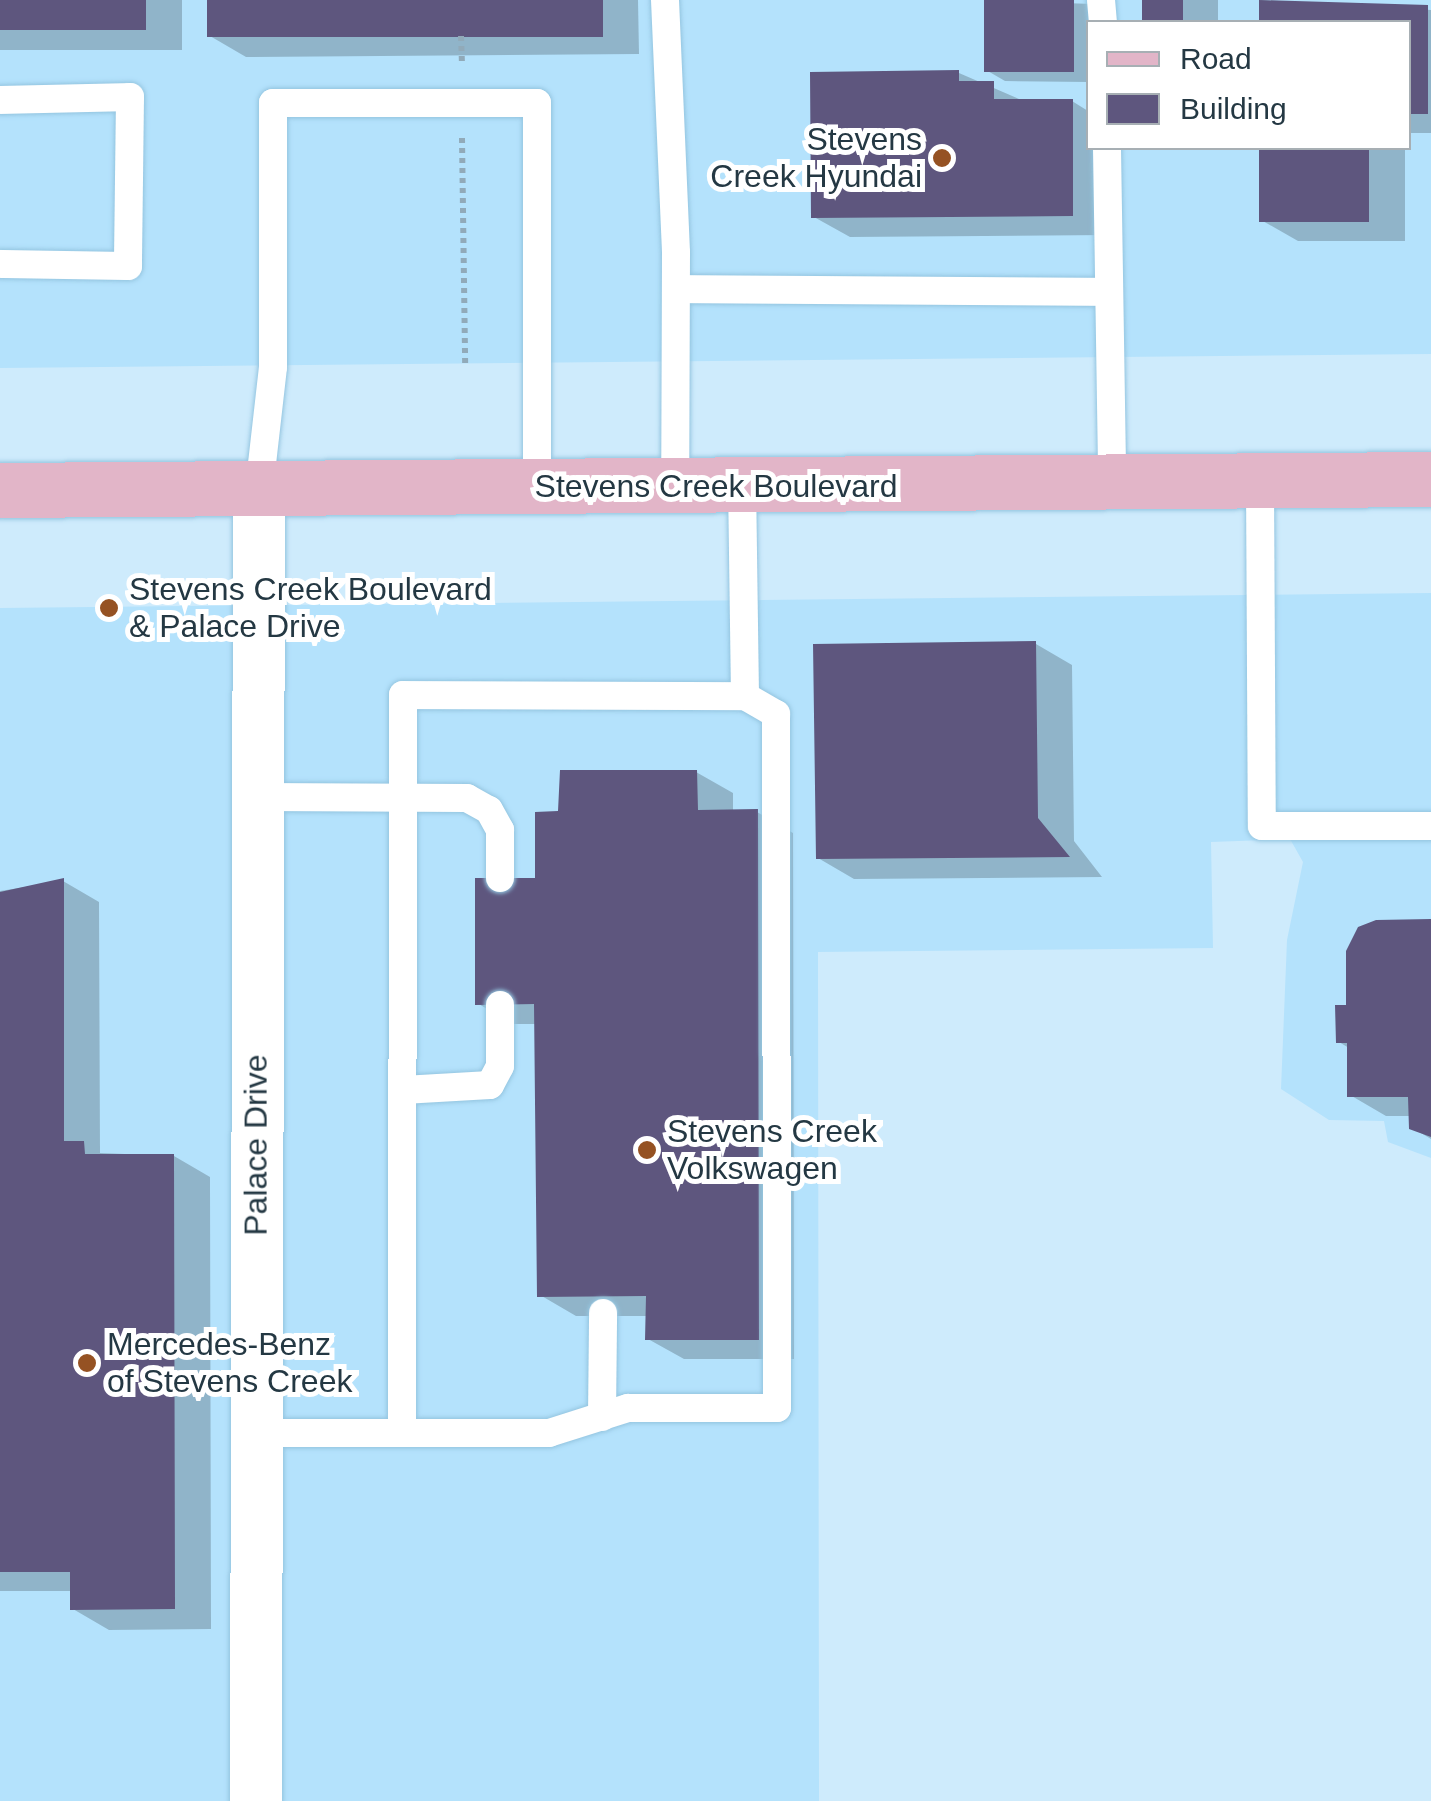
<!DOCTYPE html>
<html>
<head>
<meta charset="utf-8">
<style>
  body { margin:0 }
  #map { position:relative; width:1431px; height:1801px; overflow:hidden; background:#ceebfc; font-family:Arial,sans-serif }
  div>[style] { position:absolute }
  .built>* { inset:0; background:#b4e2fc }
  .shadow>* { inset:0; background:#0003; transform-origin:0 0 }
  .building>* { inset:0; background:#5e567e; transform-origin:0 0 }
  .path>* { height:6px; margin-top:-3px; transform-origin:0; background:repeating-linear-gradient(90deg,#91aab9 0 5px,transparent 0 10px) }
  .roads { filter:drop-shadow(0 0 2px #94c5e0) drop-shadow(0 0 2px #94c5e0) }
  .service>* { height:28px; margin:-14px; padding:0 14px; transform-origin:14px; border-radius:14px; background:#fff }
  .minor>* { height:52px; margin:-26px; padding:0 26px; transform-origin:26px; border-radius:26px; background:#fff }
  .primary>* { height:55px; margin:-27.5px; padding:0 27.5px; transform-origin:27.5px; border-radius:27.5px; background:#e2b5c8 }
  .dots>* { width:28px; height:28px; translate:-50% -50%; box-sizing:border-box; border:5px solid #fff; border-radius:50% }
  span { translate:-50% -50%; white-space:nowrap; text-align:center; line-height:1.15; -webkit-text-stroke:10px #fff; paint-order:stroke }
  .poi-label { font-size:32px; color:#243843 }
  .right { translate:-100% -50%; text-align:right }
  .left { translate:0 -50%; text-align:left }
  .street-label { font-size:32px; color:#243843 }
  .legend { position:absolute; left:1086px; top:20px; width:325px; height:130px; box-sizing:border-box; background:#fff; border:2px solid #a7afb4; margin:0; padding:12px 18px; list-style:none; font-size:30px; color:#243843 }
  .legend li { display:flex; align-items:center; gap:20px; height:50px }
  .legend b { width:50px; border:2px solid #a7afb4 }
</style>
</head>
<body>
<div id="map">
  <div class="built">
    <div style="clip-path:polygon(evenodd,0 0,1431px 0,1431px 354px,0 368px,0 0,1088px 22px,1408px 22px,1408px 148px,1088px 148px,1088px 22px)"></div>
    <div style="clip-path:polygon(1431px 593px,1431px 1158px,1388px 1142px,1384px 1121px,1329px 1120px,1281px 1089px,1287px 940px,1303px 862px,1290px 839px,1211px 842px,1213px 948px,818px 952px,819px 1801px,0 1801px,0 608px)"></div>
  </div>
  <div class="shadow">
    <div style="left:0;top:0;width:182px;height:50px"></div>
    <div style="clip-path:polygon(210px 0,638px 0,639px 54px,246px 57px,210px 36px)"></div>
    <div style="clip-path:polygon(986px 0,1092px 4px,1088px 82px,1005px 81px,986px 70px)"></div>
    <div style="left:1145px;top:0;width:73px;height:22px"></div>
    <div style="clip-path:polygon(1261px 0,1431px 10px,1431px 133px,1408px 133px,1408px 22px,1261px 22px)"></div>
    <div style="clip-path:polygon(959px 73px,1026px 102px,1072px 101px,1088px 111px,1088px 148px,1108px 148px,1109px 235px,850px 237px,814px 217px)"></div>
    <div style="clip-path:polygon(1261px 148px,1405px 148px,1405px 241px,1298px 241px,1261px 220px)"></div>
    <div style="clip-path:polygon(1036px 644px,1072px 665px,1074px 841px,1102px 877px,854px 879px,818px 858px)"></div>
    <div style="clip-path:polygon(696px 772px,733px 793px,733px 812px,757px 812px,793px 833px,794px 1359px,684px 1359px,648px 1339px,648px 1316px,576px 1316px,540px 1295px,537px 1024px,513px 1024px,477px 1003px,537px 880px,560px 813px)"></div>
    <div style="clip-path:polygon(63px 881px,99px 902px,100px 1153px,174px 1156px,210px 1177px,211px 1629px,109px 1630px,73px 1609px,73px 1591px,0 1591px,0 891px)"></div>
    <div style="clip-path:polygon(1431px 922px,1431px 1139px,1411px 1127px,1411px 1116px,1386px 1116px,1350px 1095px,1349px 1048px,1339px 1042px,1349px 1007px)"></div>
  </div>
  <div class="building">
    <div style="left:0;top:0;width:146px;height:30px"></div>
    <div style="left:207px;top:0;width:396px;height:37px"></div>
    <div style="left:984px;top:0;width:90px;height:72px"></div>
    <div style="left:1142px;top:0;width:41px;height:22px"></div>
    <div style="clip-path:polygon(1259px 0,1428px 5px,1428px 114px,1408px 114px,1408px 22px,1259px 22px)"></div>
    <div style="clip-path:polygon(959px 70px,959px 81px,994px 81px,994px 99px,1073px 99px,1073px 216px,811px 218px,810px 72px)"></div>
    <div style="left:1259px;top:148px;width:110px;height:74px"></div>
    <div style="clip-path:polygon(1036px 641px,1038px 818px,1070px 857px,816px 859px,813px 644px)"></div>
    <div style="clip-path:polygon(560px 770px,697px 770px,698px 810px,758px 809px,759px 1340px,645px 1340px,646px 1296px,537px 1297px,534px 1004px,475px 1005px,475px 878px,535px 878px,535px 812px,558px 811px)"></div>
    <div style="clip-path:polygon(64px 878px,64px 1141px,84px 1141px,85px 1154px,174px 1154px,175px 1609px,70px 1610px,70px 1572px,0 1572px,0 892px)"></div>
    <div style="clip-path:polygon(1431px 919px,1431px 1137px,1409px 1129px,1408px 1097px,1347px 1097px,1347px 1043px,1336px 1043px,1335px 1005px,1346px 1005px,1346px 951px,1358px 927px,1376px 920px)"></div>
  </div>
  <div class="path">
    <div style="left:461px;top:36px;width:29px;rotate:88deg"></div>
    <div style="left:462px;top:138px;width:228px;rotate:89.2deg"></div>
  </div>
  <div class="roads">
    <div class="service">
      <div style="left:665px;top:0;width:253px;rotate:87.5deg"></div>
      <div style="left:676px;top:253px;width:233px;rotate:90.2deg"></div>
      <div style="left:1101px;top:0;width:22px;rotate:85deg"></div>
      <div style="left:0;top:100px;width:130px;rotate:-1.3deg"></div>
      <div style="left:130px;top:97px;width:169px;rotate:90.7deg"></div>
      <div style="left:128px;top:266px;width:128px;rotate:-179.1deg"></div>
      <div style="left:1107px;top:148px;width:335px;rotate:89.1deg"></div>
      <div style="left:676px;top:289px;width:433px;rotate:0.4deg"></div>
      <div style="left:1260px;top:481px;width:345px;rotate:89.7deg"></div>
      <div style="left:1262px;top:826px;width:169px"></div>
      <div style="left:259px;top:490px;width:124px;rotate:-83.5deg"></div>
      <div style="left:273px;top:367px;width:264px;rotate:-90deg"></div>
      <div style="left:273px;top:103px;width:264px"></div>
      <div style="left:537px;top:103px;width:384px;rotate:90deg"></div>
      <div style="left:258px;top:797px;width:209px;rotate:0.3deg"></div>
      <div style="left:467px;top:798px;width:25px;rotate:29deg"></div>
      <div style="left:489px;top:810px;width:23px;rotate:61deg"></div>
      <div style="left:500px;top:830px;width:48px;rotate:90deg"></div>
      <div style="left:403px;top:1090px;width:87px;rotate:-3.3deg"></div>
      <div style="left:490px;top:1085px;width:21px;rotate:-62deg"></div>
      <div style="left:500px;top:1066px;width:61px;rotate:-90deg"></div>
      <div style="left:602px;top:1417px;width:104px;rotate:-89.4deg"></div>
      <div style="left:254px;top:1433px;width:295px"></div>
      <div style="left:549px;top:1433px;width:83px;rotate:-17.6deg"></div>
      <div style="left:628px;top:1408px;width:149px"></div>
      <div style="left:777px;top:1408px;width:694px;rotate:-90.08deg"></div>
      <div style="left:776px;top:714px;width:36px;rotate:-150deg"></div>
      <div style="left:402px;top:1433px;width:738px;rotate:-89.92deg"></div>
      <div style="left:403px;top:695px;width:342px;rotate:0.2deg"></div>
      <div style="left:745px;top:696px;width:210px;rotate:-90.8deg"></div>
    </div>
    <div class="minor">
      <div style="left:256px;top:1801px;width:1311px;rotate:-89.87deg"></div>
    </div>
    <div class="primary">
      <div style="left:0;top:490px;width:1431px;rotate:-0.44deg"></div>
    </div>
  </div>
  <div class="dots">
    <div style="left:942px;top:158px;background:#955223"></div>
    <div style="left:109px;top:608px;background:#955223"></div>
    <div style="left:647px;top:1150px;background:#955223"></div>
    <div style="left:87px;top:1363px;background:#955223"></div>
  </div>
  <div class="poi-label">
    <span class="right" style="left:922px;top:158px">Stevens<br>Creek Hyundai</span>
    <span class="left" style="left:129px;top:608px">Stevens Creek Boulevard<br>&amp; Palace Drive</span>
    <span class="left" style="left:667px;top:1150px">Stevens Creek<br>Volkswagen</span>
    <span class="left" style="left:107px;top:1363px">Mercedes-Benz<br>of Stevens Creek</span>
  </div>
  <div class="street-label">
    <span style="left:716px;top:486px">Stevens Creek Boulevard</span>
    <span style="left:256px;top:1145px;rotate:-90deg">Palace Drive</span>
  </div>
  <ul class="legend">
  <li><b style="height:12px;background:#e2b5c8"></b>Road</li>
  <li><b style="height:28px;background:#5e567e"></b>Building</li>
  </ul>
</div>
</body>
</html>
